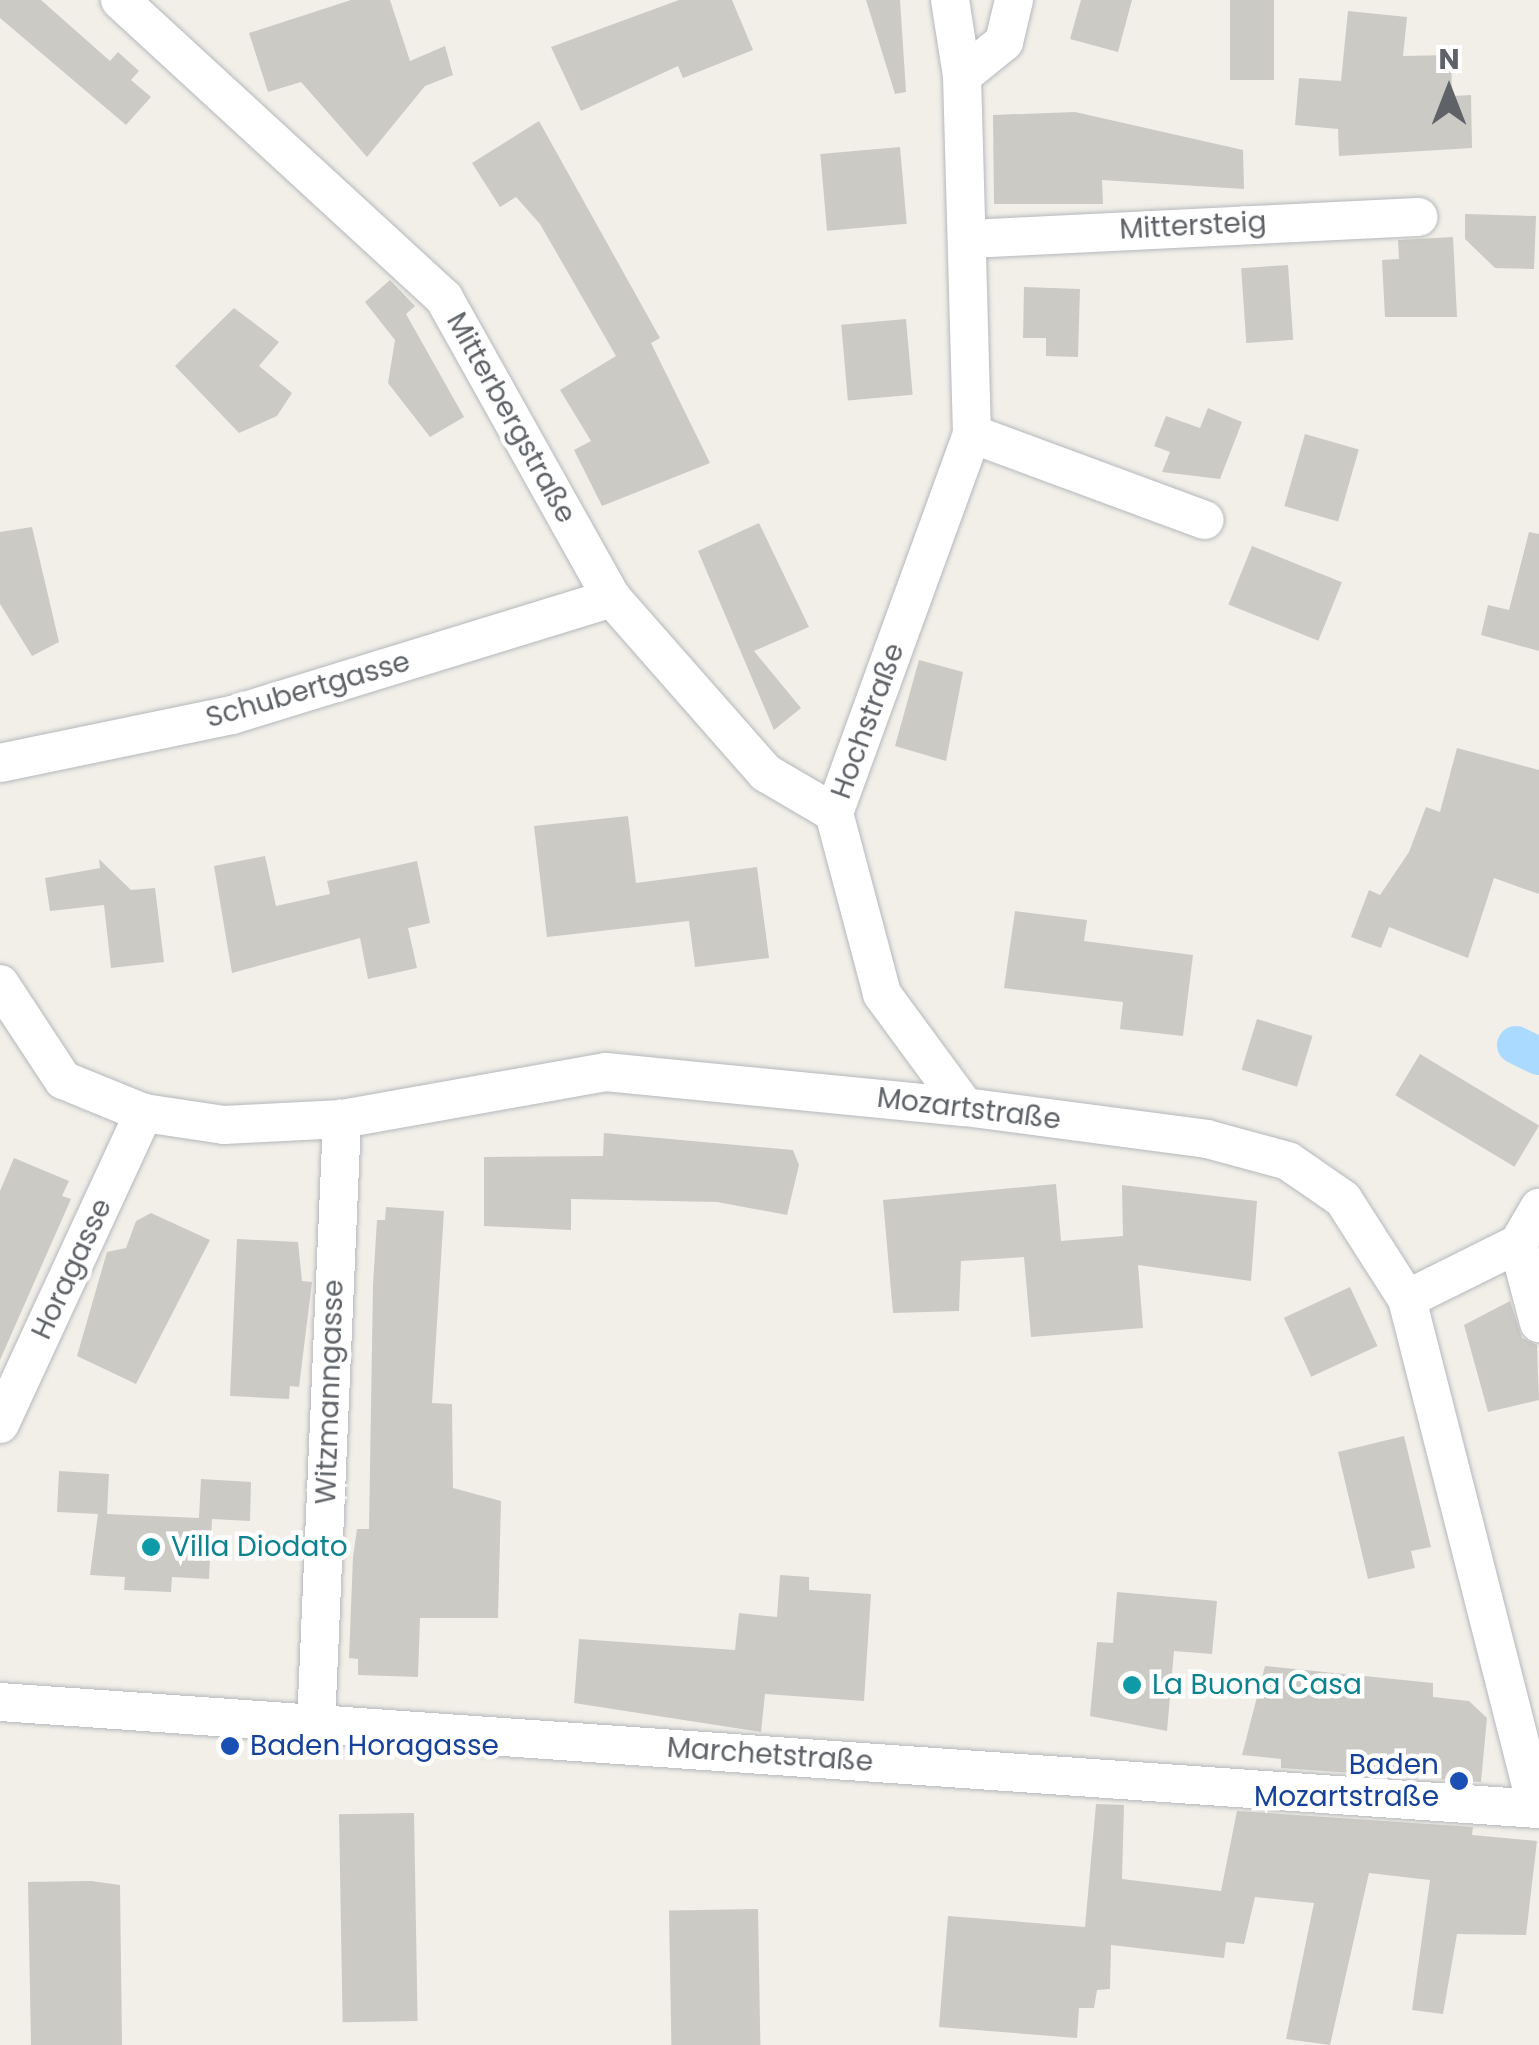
<!DOCTYPE html>
<html>
<head>
<meta charset="utf-8">
<style>
  body { margin:0 }
  #map { position:relative; width:1539px; height:2045px; overflow:hidden; background:#f1efe8; font-family:Poppins,sans-serif }
  div>[style] { position:absolute }
  .canal>* { height:38px; margin:-19px; padding:0 19px; transform-origin:19px; border-radius:19px; background:#aadaff }
  .building>* { inset:0; background:#cccac5; transform-origin:0 0 }
  .roads { filter:drop-shadow(0 0 2px #b5b8bc) drop-shadow(0 0 2px #b5b8bc) }
  .minor>* { height:38px; margin:-19px; padding:0 19px; transform-origin:19px; border-radius:19px; background:#fff }
  .dots>* { width:28px; height:28px; translate:-50% -50%; box-sizing:border-box; border:5px solid #fff; border-radius:50% }
  span { translate:-50% -50%; white-space:nowrap; text-align:center; line-height:1.15; -webkit-text-stroke:9px #fff; paint-order:stroke }
  .street-label { font-size:28px; color:#5f6368 }
  .culture-label { font-size:28px; color:#0d838f }
  .left { translate:0 -50%; text-align:left }
  .transit-label { font-size:28px; color:#164399 }
  .right { translate:-100% -50%; text-align:right }
  .north { position:absolute; left:1399px; top:40px; width:100px; height:100px; -webkit-text-stroke:8px #fff; paint-order:stroke; rotate:0deg; font-size:28px; font-weight:700; line-height:40px; text-align:center; color:#5f6368 }
  .north::after { content:''; display:block; margin:auto; width:35px; height:45px; background:#5f6368; clip-path:polygon(50% 0,100% 100%,50% 72%,0 100%) }
</style>
</head>
<body>
<div id="map">
  <div class="canal">
    <div style="left:1516px;top:1045px;width:25px;rotate:26deg"></div>
  </div>
  <div class="building">
    <div style="clip-path:polygon(0 0,41px 0,110px 61px,118px 52px,139px 71px,131px 80px,151px 97px,126px 125px,0 18px)"></div>
    <div style="clip-path:polygon(351px 0,390px 0,410px 61px,445px 46px,453px 75px,425px 86px,367px 157px,301px 82px,268px 92px,249px 33px)"></div>
    <div style="clip-path:polygon(679px 0,732px 0,753px 50px,683px 78px,678px 66px,581px 111px,551px 47px)"></div>
    <div style="clip-path:polygon(866px 0,900px 0,906px 92px,895px 94px)"></div>
    <div style="clip-path:polygon(1081px 0,1132px 0,1118px 52px,1070px 39px)"></div>
    <div style="left:1230px;top:0;width:44px;height:80px"></div>
    <div style="clip-path:polygon(1348px 11px,1407px 17px,1403px 56px,1451px 55px,1452px 96px,1471px 95px,1472px 148px,1339px 156px,1338px 129px,1295px 125px,1299px 78px,1341px 81px)"></div>
    <div style="clip-path:polygon(1075px 112px,1243px 150px,1244px 189px,1102px 180px,1103px 204px,994px 204px,993px 115px)"></div>
    <div style="clip-path:polygon(539px 121px,660px 338px,651px 343px,710px 463px,602px 506px,574px 450px,591px 441px,560px 390px,616px 356px,540px 224px,516px 197px,500px 207px,472px 163px)"></div>
    <div style="left:900px;top:147px;width:77px;height:80px;rotate:85deg"></div>
    <div style="clip-path:polygon(1465px 214px,1536px 216px,1534px 269px,1495px 268px,1465px 239px)"></div>
    <div style="clip-path:polygon(1453px 237px,1457px 317px,1385px 317px,1382px 260px,1399px 259px,1398px 240px)"></div>
    <div style="left:1288px;top:265px;width:75px;height:47px;rotate:86deg"></div>
    <div style="clip-path:polygon(390px 280px,415px 306px,406px 314px,464px 417px,430px 437px,388px 383px,395px 340px,365px 302px)"></div>
    <div style="clip-path:polygon(1024px 287px,1080px 289px,1078px 357px,1046px 356px,1046px 338px,1023px 338px)"></div>
    <div style="clip-path:polygon(234px 308px,279px 342px,259px 366px,292px 393px,277px 416px,239px 433px,175px 366px)"></div>
    <div style="left:906px;top:319px;width:76px;height:65px;rotate:85deg"></div>
    <div style="clip-path:polygon(1208px 408px,1242px 422px,1220px 479px,1162px 472px,1170px 452px,1154px 446px,1166px 416px,1200px 428px)"></div>
    <div style="left:1305px;top:434px;width:56px;height:75px;rotate:16deg"></div>
    <div style="clip-path:polygon(759px 523px,809px 627px,754px 651px,801px 708px,774px 730px,698px 551px)"></div>
    <div style="clip-path:polygon(32px 527px,59px 642px,32px 656px,0 604px,0 532px)"></div>
    <div style="clip-path:polygon(1529px 532px,1539px 534px,1539px 651px,1481px 635px,1488px 605px,1509px 610px)"></div>
    <div style="left:1252px;top:546px;width:97px;height:63px;rotate:22deg"></div>
    <div style="clip-path:polygon(919px 660px,963px 672px,946px 761px,895px 746px)"></div>
    <div style="clip-path:polygon(1457px 748px,1539px 770px,1539px 894px,1494px 878px,1468px 958px,1389px 927px,1381px 948px,1351px 937px,1369px 890px,1380px 895px,1409px 852px,1426px 807px,1440px 812px)"></div>
    <div style="clip-path:polygon(628px 816px,636px 883px,757px 867px,769px 958px,695px 967px,689px 921px,547px 937px,534px 826px)"></div>
    <div style="clip-path:polygon(265px 856px,276px 906px,330px 894px,327px 881px,417px 861px,430px 923px,408px 928px,417px 968px,368px 979px,360px 938px,232px 973px,214px 866px)"></div>
    <div style="clip-path:polygon(99px 859px,131px 890px,155px 888px,164px 962px,111px 968px,104px 905px,50px 911px,45px 878px,100px 868px)"></div>
    <div style="clip-path:polygon(1015px 911px,1087px 920px,1084px 941px,1193px 955px,1183px 1036px,1120px 1029px,1123px 1002px,1004px 988px)"></div>
    <div style="left:1257px;top:1019px;width:58px;height:53px;rotate:17deg"></div>
    <div style="left:1420px;top:1054px;width:139px;height:48px;rotate:31deg"></div>
    <div style="clip-path:polygon(604px 1133px,793px 1150px,799px 1165px,787px 1215px,717px 1202px,571px 1199px,571px 1230px,484px 1226px,484px 1157px,603px 1156px)"></div>
    <div style="clip-path:polygon(14px 1158px,69px 1181px,62px 1196px,71px 1199px,0 1360px,0 1191px)"></div>
    <div style="clip-path:polygon(1056px 1184px,1061px 1241px,1123px 1236px,1122px 1185px,1257px 1201px,1251px 1281px,1138px 1265px,1143px 1328px,1031px 1337px,1024px 1257px,961px 1261px,959px 1311px,893px 1313px,883px 1200px)"></div>
    <div style="clip-path:polygon(386px 1207px,444px 1211px,432px 1403px,452px 1404px,453px 1488px,501px 1501px,498px 1618px,420px 1618px,418px 1677px,358px 1675px,358px 1659px,349px 1658px,353px 1557px,357px 1529px,369px 1529px,373px 1285px,377px 1220px,385px 1220px)"></div>
    <div style="clip-path:polygon(151px 1213px,210px 1240px,136px 1384px,77px 1356px,107px 1252px,126px 1248px,136px 1221px)"></div>
    <div style="clip-path:polygon(237px 1239px,298px 1242px,302px 1281px,312px 1282px,299px 1387px,290px 1386px,289px 1399px,230px 1396px)"></div>
    <div style="left:1350px;top:1287px;width:65px;height:73px;rotate:65deg"></div>
    <div style="clip-path:polygon(1510px 1301px,1522px 1338px,1537px 1345px,1539px 1400px,1488px 1412px,1464px 1325px)"></div>
    <div style="clip-path:polygon(1404px 1436px,1431px 1547px,1411px 1551px,1415px 1568px,1368px 1579px,1338px 1452px)"></div>
    <div style="clip-path:polygon(59px 1471px,109px 1474px,107px 1514px,199px 1518px,201px 1479px,251px 1482px,250px 1521px,212px 1519px,209px 1579px,172px 1577px,171px 1592px,124px 1590px,125px 1577px,90px 1575px,98px 1514px,57px 1512px)"></div>
    <div style="clip-path:polygon(780px 1575px,809px 1577px,809px 1590px,871px 1594px,864px 1701px,765px 1694px,761px 1732px,574px 1703px,579px 1639px,735px 1650px,739px 1613px,777px 1617px)"></div>
    <div style="clip-path:polygon(1117px 1592px,1217px 1601px,1212px 1654px,1174px 1651px,1167px 1731px,1090px 1716px,1097px 1642px,1113px 1643px)"></div>
    <div style="clip-path:polygon(1265px 1666px,1433px 1683px,1433px 1697px,1469px 1701px,1487px 1718px,1481px 1782px,1281px 1768px,1281px 1759px,1242px 1755px)"></div>
    <div style="clip-path:polygon(1096px 1804px,1124px 1805px,1122px 1879px,1221px 1891px,1237px 1811px,1473px 1827px,1472px 1835px,1537px 1841px,1526px 1935px,1457px 1934px,1443px 2014px,1412px 2010px,1430px 1880px,1369px 1873px,1330px 2045px,1286px 2039px,1314px 1903px,1255px 1897px,1244px 1944px,1226px 1942px,1224px 1958px,1111px 1945px,1110px 1989px,1097px 1990px,1094px 2008px,1079px 2008px,1077px 2038px,939px 2027px,948px 1916px,1085px 1927px)"></div>
    <div style="left:414px;top:1813px;width:208px;height:75px;rotate:89deg"></div>
    <div style="clip-path:polygon(91px 1881px,120px 1885px,122px 2045px,31px 2045px,28px 1882px)"></div>
    <div style="left:758px;top:1909px;width:136px;height:89px;rotate:89deg"></div>
  </div>
  <div class="roads">
    <div class="minor">
      <div style="left:120px;top:0;width:440px;rotate:42.6deg"></div>
      <div style="left:444px;top:298px;width:344px;rotate:60.8deg"></div>
      <div style="left:612px;top:598px;width:233px;rotate:48.7deg"></div>
      <div style="left:766px;top:773px;width:79px;rotate:30.5deg"></div>
      <div style="left:950px;top:0;width:77px;rotate:81deg"></div>
      <div style="left:962px;top:76px;width:358px;rotate:88.4deg"></div>
      <div style="left:972px;top:434px;width:403px;rotate:110deg"></div>
      <div style="left:834px;top:813px;width:187px;rotate:75.1deg"></div>
      <div style="left:882px;top:994px;width:140px;rotate:53.7deg"></div>
      <div style="left:962px;top:76px;width:54px;rotate:-39deg"></div>
      <div style="left:1004px;top:42px;width:43px;rotate:-76.6deg"></div>
      <div style="left:968px;top:239px;width:451px;rotate:-2.8deg"></div>
      <div style="left:972px;top:434px;width:248px;rotate:20.3deg"></div>
      <div style="left:0;top:763px;width:237px;rotate:-11.7deg"></div>
      <div style="left:232px;top:715px;width:398px;rotate:-17.1deg"></div>
      <div style="left:0;top:984px;width:115px;rotate:56.7deg"></div>
      <div style="left:63px;top:1080px;width:87px;rotate:22.2deg"></div>
      <div style="left:144px;top:1113px;width:81px;rotate:8.5deg"></div>
      <div style="left:224px;top:1125px;width:118px;rotate:-2.9deg"></div>
      <div style="left:342px;top:1119px;width:268px;rotate:-10.1deg"></div>
      <div style="left:606px;top:1072px;width:361px;rotate:5.6deg"></div>
      <div style="left:965px;top:1107px;width:244px;rotate:7.5deg"></div>
      <div style="left:1207px;top:1139px;width:84px;rotate:15.2deg"></div>
      <div style="left:1288px;top:1161px;width:67px;rotate:34.6deg"></div>
      <div style="left:1343px;top:1199px;width:119px;rotate:57.4deg"></div>
      <div style="left:1407px;top:1299px;width:526px;rotate:75.7deg"></div>
      <div style="left:1518px;top:1244px;width:82px;rotate:75.1deg"></div>
      <div style="left:1407px;top:1299px;width:124px;rotate:-26.4deg"></div>
      <div style="left:1518px;top:1244px;width:42px;rotate:-59.7deg"></div>
      <div style="left:0;top:1424px;width:343px;rotate:-65.2deg"></div>
      <div style="left:0;top:1702px;width:1543px;rotate:3.98deg"></div>
      <div style="left:316px;top:1725px;width:607px;rotate:-87.54deg"></div>
    </div>
  </div>
  <div class="dots">
    <div style="left:151px;top:1547px;background:#0f9aa8"></div>
    <div style="left:1132px;top:1685px;background:#0f9aa8"></div>
    <div style="left:230px;top:1746px;background:#1a4fb4"></div>
    <div style="left:1459px;top:1781px;background:#1a4fb4"></div>
  </div>
  <div class="street-label">
    <span style="left:1193px;top:226px;rotate:-3deg">Mittersteig</span>
    <span style="left:511px;top:418px;rotate:61deg">Mitterbergstraße</span>
    <span style="left:308px;top:690px;rotate:-16deg">Schubertgasse</span>
    <span style="left:868px;top:721px;rotate:-70deg">Hochstraße</span>
    <span style="left:969px;top:1109px;rotate:7deg">Mozartstraße</span>
    <span style="left:72px;top:1269px;rotate:-65deg">Horagasse</span>
    <span style="left:330px;top:1392px;rotate:-88deg">Witzmanngasse</span>
    <span style="left:770px;top:1755px;rotate:4deg">Marchetstraße</span>
  </div>
  <div class="culture-label">
    <span class="left" style="left:171px;top:1547px">Villa Diodato</span>
    <span class="left" style="left:1152px;top:1685px">La Buona Casa</span>
  </div>
  <div class="transit-label">
    <span class="left" style="left:250px;top:1746px">Baden Horagasse</span>
    <span class="right" style="left:1439px;top:1781px">Baden<br>Mozartstraße</span>
  </div>
  <div class="north">N</div>
</div>
</body>
</html>
